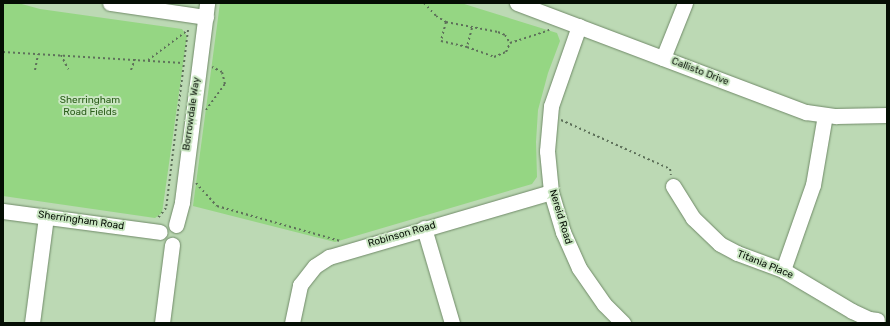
<!DOCTYPE html>
<html>
<head>
<meta charset="utf-8">
<style>
  body { margin:0 }
  #map { position:relative; width:890px; height:326px; overflow:hidden; background:#bcd9b4; font-family:Rubik,sans-serif }
  div>[style] { position:absolute }
  .green>* { inset:0; background:#95d683 }
  .path>* { height:2px; margin-top:-1px; transform-origin:0; background:repeating-linear-gradient(90deg,#5e715a 0 2px,transparent 0 5px) }
  .roads { filter:drop-shadow(0 0 1px #708a68) drop-shadow(0 0 1px #708a68) }
  .minor>* { height:15px; margin:-7.5px; padding:0 7.5px; transform-origin:7.5px; border-radius:7.5px; background:#fff }
  span { translate:-50% -50%; white-space:nowrap; text-align:center; line-height:1.15; -webkit-text-stroke:4px #c9e6c1; paint-order:stroke }
  .street-label { font-size:10px; color:#050e04 }
  .park-label { font-size:10px; color:#2b5d1a }
  .frame { position:absolute; inset:0; border:4px solid #050e04; pointer-events:none }
</style>
</head>
<body>
<div id="map">
  <div class="green">
    <div style="clip-path:polygon(3px 3px,18px 3px,40px 9px,182px 29px,187px 36px,162px 213px,155px 218px,3px 196px)"></div>
    <div style="clip-path:polygon(220px 3px,461px 3px,557px 33px,560px 41px,548px 73px,538px 110px,536px 142px,537px 177px,532px 184px,335px 242px,193px 206px)"></div>
  </div>
  <div class="path">
    <div style="left:424px;top:3px;width:18px;rotate:47deg"></div>
    <div style="left:436px;top:16px;width:12px;rotate:31deg"></div>
    <div style="left:446px;top:22px;width:53px;rotate:10.9deg"></div>
    <div style="left:498px;top:32px;width:8px;rotate:23deg"></div>
    <div style="left:505px;top:35px;width:9px;rotate:58deg"></div>
    <div style="left:446px;top:22px;width:20px;rotate:105deg"></div>
    <div style="left:441px;top:41px;width:27px;rotate:13deg"></div>
    <div style="left:472px;top:28px;width:20px;rotate:105deg"></div>
    <div style="left:467px;top:47px;width:29px;rotate:20deg"></div>
    <div style="left:494px;top:57px;width:13px;rotate:-23deg"></div>
    <div style="left:506px;top:52px;width:10px;rotate:-66deg"></div>
    <div style="left:510px;top:43px;width:40px;rotate:-18deg"></div>
    <div style="left:548px;top:31px;width:4px;rotate:-63deg"></div>
    <div style="left:3px;top:52px;width:180px;rotate:3.5deg"></div>
    <div style="left:61px;top:55px;width:16px;rotate:63deg"></div>
    <div style="left:148px;top:60px;width:50px;rotate:-36.9deg"></div>
    <div style="left:188px;top:30px;width:179px;rotate:97deg"></div>
    <div style="left:166px;top:208px;width:14px;rotate:129deg"></div>
    <div style="left:35px;top:70px;width:16px;rotate:-79deg"></div>
    <div style="left:131px;top:70px;width:12px;rotate:-70deg"></div>
    <div style="left:206px;top:110px;width:32px;rotate:-54deg"></div>
    <div style="left:225px;top:84px;width:12px;rotate:-104deg"></div>
    <div style="left:222px;top:72px;width:11px;rotate:-153deg"></div>
    <div style="left:561px;top:120px;width:120px;rotate:24.2deg"></div>
    <div style="left:670px;top:169px;width:6px;rotate:81deg"></div>
    <div style="left:196px;top:183px;width:31px;rotate:48deg"></div>
    <div style="left:217px;top:206px;width:128px;rotate:15.9deg"></div>
  </div>
  <div class="roads">
    <div class="minor">
      <div style="left:110px;top:3px;width:97px;rotate:8.3deg"></div>
      <div style="left:517px;top:3px;width:309px;rotate:20.7deg"></div>
      <div style="left:806px;top:112px;width:30px;rotate:8deg"></div>
      <div style="left:836px;top:116px;width:51px;rotate:-1.1deg"></div>
      <div style="left:579px;top:26px;width:85px;rotate:109.3deg"></div>
      <div style="left:551px;top:106px;width:45px;rotate:95.1deg"></div>
      <div style="left:547px;top:151px;width:41px;rotate:84.4deg"></div>
      <div style="left:551px;top:192px;width:42px;rotate:73.3deg"></div>
      <div style="left:563px;top:232px;width:39px;rotate:66deg"></div>
      <div style="left:579px;top:268px;width:44px;rotate:55.2deg"></div>
      <div style="left:604px;top:304px;width:27px;rotate:45deg"></div>
      <div style="left:663px;top:58px;width:59px;rotate:-68.2deg"></div>
      <div style="left:673px;top:186px;width:38px;rotate:58deg"></div>
      <div style="left:693px;top:218px;width:37px;rotate:44deg"></div>
      <div style="left:720px;top:244px;width:19px;rotate:28deg"></div>
      <div style="left:737px;top:253px;width:49px;rotate:20.3deg"></div>
      <div style="left:783px;top:270px;width:80px;rotate:30.7deg"></div>
      <div style="left:852px;top:311px;width:19px;rotate:25deg"></div>
      <div style="left:869px;top:319px;width:8px;rotate:7deg"></div>
      <div style="left:3px;top:211px;width:158px;rotate:7.6deg"></div>
      <div style="left:176px;top:225px;width:24px;rotate:-75deg"></div>
      <div style="left:182px;top:202px;width:201px;rotate:-82.8deg"></div>
      <div style="left:424px;top:228px;width:99px;rotate:73.6deg"></div>
      <div style="left:783px;top:270px;width:90px;rotate:-70.6deg"></div>
      <div style="left:813px;top:185px;width:71px;rotate:-80.3deg"></div>
      <div style="left:32px;top:323px;width:107px;rotate:-82.5deg"></div>
      <div style="left:162px;top:323px;width:79px;rotate:-82.7deg"></div>
      <div style="left:292px;top:323px;width:39px;rotate:-78deg"></div>
      <div style="left:300px;top:285px;width:24px;rotate:-52deg"></div>
      <div style="left:315px;top:266px;width:17px;rotate:-33deg"></div>
      <div style="left:329px;top:257px;width:231px;rotate:-16.3deg"></div>
    </div>
  </div>
  <div class="street-label">
    <span style="left:700px;top:72px;rotate:21deg">Callisto Drive</span>
    <span style="left:192px;top:114px;rotate:-82deg">Borrowdale Way</span>
    <span style="left:560px;top:217px;rotate:73deg">Nereid Road</span>
    <span style="left:81px;top:221px;rotate:8deg">Sherringham Road</span>
    <span style="left:402px;top:235px;rotate:-16deg">Robinson Road</span>
    <span style="left:765px;top:265px;rotate:22deg">Titania Place</span>
  </div>
  <div class="park-label">
    <span style="left:90px;top:106px">Sherringham<br>Road Fields</span>
  </div>
  <div class="frame"></div>
</div>
</body>
</html>
